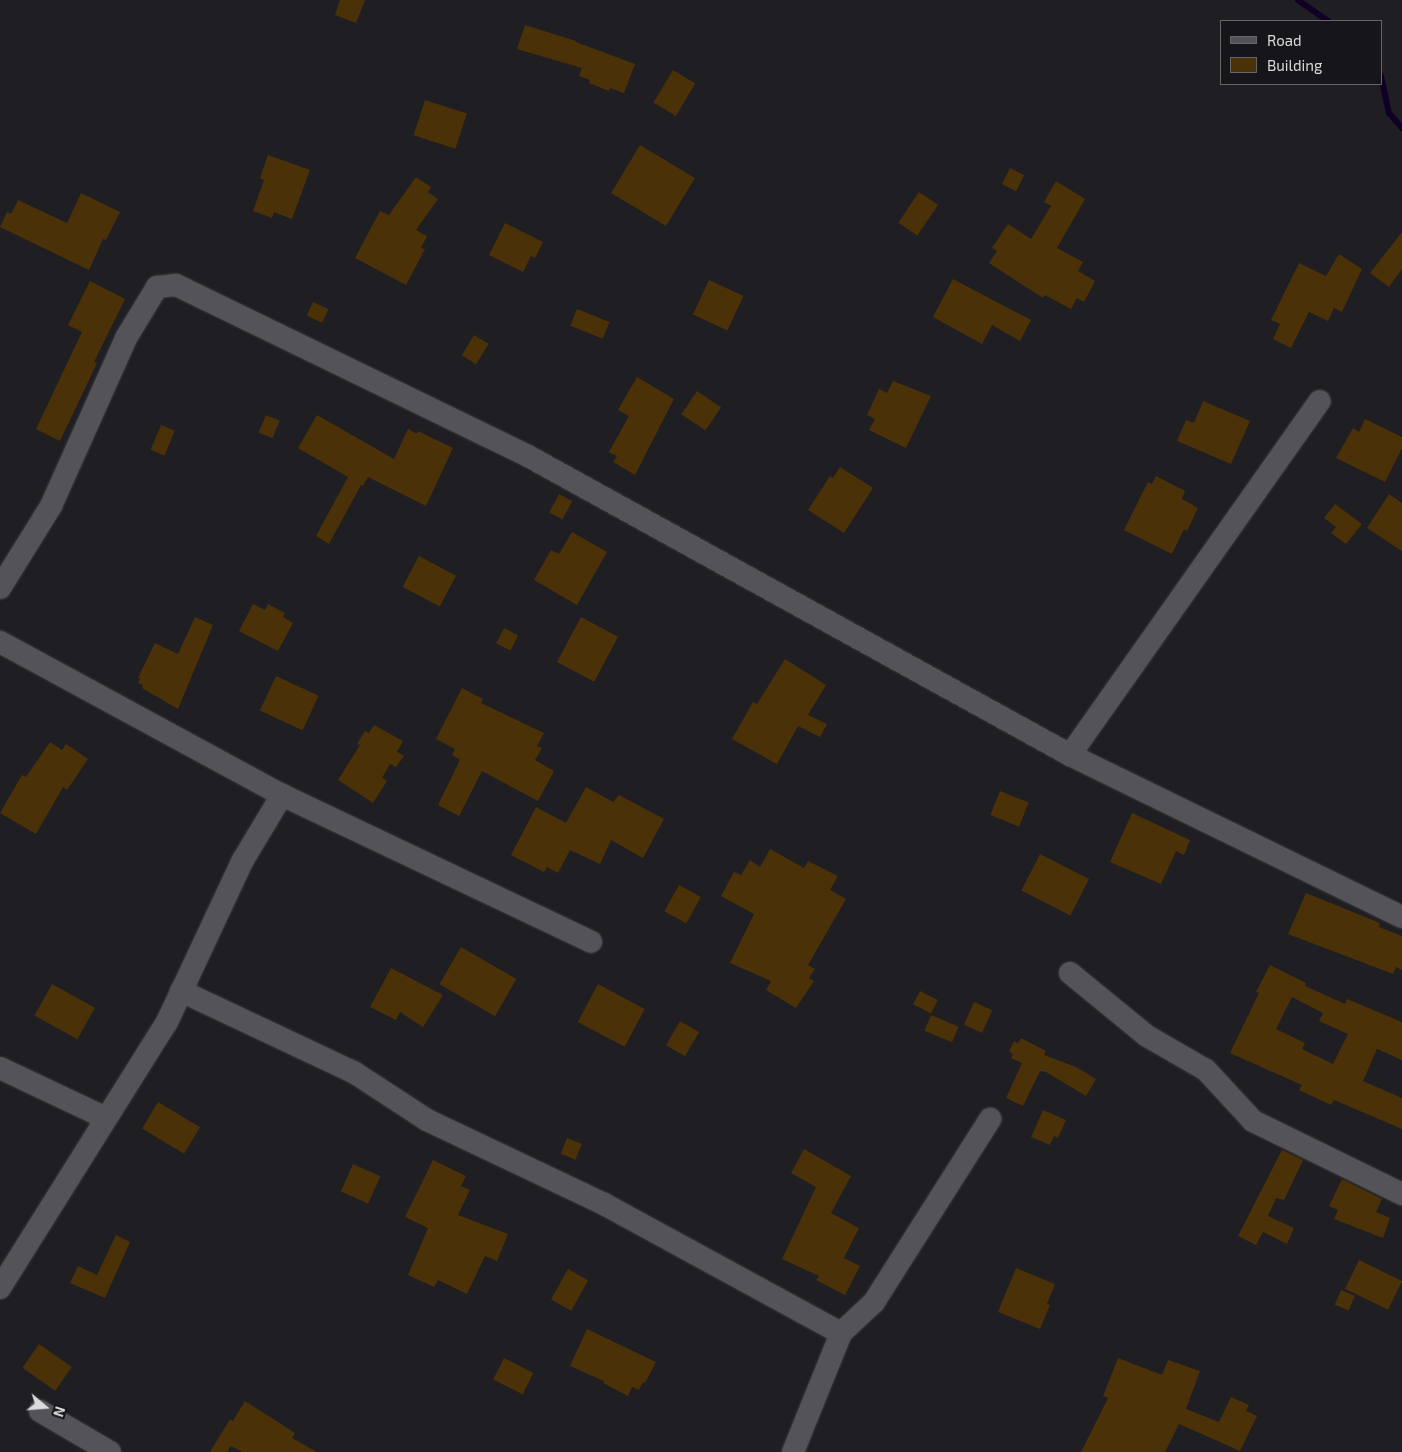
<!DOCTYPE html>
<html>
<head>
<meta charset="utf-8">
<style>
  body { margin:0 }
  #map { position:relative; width:1402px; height:1452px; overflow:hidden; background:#1f1e22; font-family:"Exo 2",sans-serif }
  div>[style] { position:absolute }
  .stream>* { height:6px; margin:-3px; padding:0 3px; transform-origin:3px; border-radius:3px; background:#100026 }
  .building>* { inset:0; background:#4b3108; transform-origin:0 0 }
  .roads { filter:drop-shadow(0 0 1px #3b3a3d) drop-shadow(0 0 1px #3b3a3d) }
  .minor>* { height:22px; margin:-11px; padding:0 11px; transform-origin:11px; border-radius:11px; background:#545358 }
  span { translate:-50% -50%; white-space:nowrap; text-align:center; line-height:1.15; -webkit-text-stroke:4.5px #161519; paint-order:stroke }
  .legend { position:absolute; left:1220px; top:20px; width:162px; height:65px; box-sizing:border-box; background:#161519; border:1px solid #656467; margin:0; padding:6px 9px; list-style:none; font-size:15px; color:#dbdadd }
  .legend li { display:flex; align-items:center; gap:10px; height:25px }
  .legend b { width:25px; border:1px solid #656467 }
  .north { position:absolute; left:20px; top:1382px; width:50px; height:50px; -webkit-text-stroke:4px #161519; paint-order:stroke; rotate:108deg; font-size:14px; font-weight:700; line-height:20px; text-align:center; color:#dbdadd }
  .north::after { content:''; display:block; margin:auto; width:18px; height:22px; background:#dbdadd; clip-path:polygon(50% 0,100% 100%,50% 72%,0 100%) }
</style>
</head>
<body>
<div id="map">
  <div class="stream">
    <div style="left:1298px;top:0;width:37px;rotate:35deg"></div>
    <div style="left:1381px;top:76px;width:38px;rotate:78deg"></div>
    <div style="left:1389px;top:113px;width:20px;rotate:49deg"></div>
  </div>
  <div class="building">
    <div style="clip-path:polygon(340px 0,365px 0,356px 23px,335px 15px)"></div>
    <div style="clip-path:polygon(525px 25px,576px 41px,576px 42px,635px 64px,624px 93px,610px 88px,609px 91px,589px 83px,590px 80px,579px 76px,582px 68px,517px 49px)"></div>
    <div style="left:673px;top:70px;width:26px;height:38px;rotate:31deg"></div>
    <div style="left:425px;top:100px;width:44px;height:37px;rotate:18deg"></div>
    <div style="left:640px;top:145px;width:64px;height:56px;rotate:31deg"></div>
    <div style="clip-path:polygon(268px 155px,310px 170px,292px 219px,274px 212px,272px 218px,253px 211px,264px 180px,260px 178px)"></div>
    <div style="left:1010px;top:168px;width:16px;height:18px;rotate:27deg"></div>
    <div style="clip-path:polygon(416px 177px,431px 187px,428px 192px,438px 199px,416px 230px,427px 236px,421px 248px,425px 249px,406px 285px,355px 258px,380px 211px,389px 215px)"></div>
    <div style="clip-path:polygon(1056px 181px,1085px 199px,1057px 248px,1083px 262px,1078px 271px,1095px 281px,1084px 302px,1077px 298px,1071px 309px,1045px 295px,1043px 298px,989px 263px,997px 251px,992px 248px,1008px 224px,1031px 239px,1051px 206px,1044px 202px)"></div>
    <div style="left:919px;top:192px;width:23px;height:37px;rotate:34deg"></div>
    <div style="clip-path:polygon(81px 193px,120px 212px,106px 240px,103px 239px,89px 270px,0 227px,7px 212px,11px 214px,18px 200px,67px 223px)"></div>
    <div style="clip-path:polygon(505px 223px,543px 242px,535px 258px,531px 256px,523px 272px,489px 255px)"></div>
    <div style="clip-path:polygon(1402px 232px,1402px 269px,1389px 287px,1370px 273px)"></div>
    <div style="clip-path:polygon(1339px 254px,1362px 269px,1342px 312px,1334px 308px,1328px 321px,1309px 312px,1291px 348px,1273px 339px,1280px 324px,1271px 320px,1299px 263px,1326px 276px)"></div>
    <div style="clip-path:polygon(953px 279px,1031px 320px,1020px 341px,992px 325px,982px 344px,933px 317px)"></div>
    <div style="left:709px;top:280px;width:38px;height:38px;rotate:25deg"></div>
    <div style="clip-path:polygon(90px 281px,125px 299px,94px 362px,97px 363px,60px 441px,36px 429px,82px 332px,68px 325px)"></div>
    <div style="left:313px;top:302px;width:17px;height:15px;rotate:25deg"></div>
    <div style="left:577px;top:309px;width:35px;height:18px;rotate:22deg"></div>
    <div style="left:474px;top:335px;width:17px;height:24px;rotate:31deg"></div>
    <div style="clip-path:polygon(637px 377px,674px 399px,635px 475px,613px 462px,617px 456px,609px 452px,629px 416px,618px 410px)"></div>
    <div style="clip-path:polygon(893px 381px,931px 396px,906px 448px,869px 430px,875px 419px,867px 415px,879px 389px,887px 393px)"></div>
    <div style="left:697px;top:391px;width:29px;height:28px;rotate:34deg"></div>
    <div style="clip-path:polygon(1203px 401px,1250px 421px,1231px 464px,1177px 441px,1186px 420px,1194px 423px)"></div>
    <div style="left:266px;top:415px;width:15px;height:19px;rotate:23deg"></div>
    <div style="clip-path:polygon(317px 415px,394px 459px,408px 429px,417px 434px,418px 431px,453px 448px,426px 506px,368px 477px,363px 486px,361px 485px,329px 544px,316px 536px,348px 477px,298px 448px)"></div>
    <div style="clip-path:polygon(1365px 419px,1402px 437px,1402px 448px,1385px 482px,1336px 458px,1353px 428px,1359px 432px)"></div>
    <div style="left:161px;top:425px;width:15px;height:27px;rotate:23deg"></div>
    <div style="clip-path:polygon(840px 467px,873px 488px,844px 533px,808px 510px,830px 476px,833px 478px)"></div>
    <div style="clip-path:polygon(1156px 476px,1185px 491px,1182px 499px,1198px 508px,1187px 531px,1184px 529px,1172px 554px,1124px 530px,1148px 482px,1152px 484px)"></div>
    <div style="left:559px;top:494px;width:15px;height:21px;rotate:28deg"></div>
    <div style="clip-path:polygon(1389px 494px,1402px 503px,1402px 551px,1367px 528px)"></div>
    <div style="clip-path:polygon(1335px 504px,1362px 524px,1346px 544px,1331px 533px,1336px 527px,1324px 518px)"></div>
    <div style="clip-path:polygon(572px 532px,607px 552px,577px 605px,534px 580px,551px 550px,559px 554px)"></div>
    <div style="left:419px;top:556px;width:42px;height:35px;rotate:28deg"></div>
    <div style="clip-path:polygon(253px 604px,265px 610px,268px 604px,285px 613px,283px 617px,293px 623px,278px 651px,239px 631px)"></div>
    <div style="clip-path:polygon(195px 617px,213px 625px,178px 709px,142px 688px,143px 685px,138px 683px,140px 679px,138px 678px,155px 643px,178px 654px)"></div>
    <div style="left:581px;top:617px;width:42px;height:51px;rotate:28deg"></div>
    <div style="left:504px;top:628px;width:16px;height:17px;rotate:27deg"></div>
    <div style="clip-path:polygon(785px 659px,826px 685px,808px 715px,827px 724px,820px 737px,798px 726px,777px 764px,732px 739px,753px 702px,757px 704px)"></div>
    <div style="left:276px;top:676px;width:47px;height:38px;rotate:25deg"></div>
    <div style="clip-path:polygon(462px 688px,483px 699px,481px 703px,544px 733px,537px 746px,542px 748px,535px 760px,554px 771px,538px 801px,482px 771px,459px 816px,438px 805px,460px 760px,452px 755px,455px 749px,436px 739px)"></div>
    <div style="clip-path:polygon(374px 725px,403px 741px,397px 752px,404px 756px,396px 767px,390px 764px,382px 778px,387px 781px,373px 803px,338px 780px,360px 745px,357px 744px,365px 731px,369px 733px)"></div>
    <div style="clip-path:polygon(50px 742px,62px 750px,66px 744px,88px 759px,67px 790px,63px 787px,36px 834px,0 813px,22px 775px,26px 777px)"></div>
    <div style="clip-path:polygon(586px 787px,613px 802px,619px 795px,664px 819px,643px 858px,611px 840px,600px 864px,570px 850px,558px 873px,547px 867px,544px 872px,511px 855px,536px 807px,566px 823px)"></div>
    <div style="left:1000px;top:791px;width:31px;height:26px;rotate:22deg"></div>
    <div style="clip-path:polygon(1132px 813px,1190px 840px,1184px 855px,1176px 851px,1161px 884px,1110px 862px)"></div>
    <div style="clip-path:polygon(770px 849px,804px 868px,808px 861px,838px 876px,830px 890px,846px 899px,808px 965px,815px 969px,809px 978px,814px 981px,796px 1008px,766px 990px,771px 981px,730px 963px,754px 914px,721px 896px,734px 872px,741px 875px,750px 860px,760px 867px)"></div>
    <div style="left:1040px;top:854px;width:55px;height:41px;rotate:27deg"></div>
    <div style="left:679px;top:885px;width:25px;height:30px;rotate:29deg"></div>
    <div style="clip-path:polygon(1306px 893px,1380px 923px,1379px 927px,1402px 936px,1402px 970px,1396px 967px,1393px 974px,1288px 934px)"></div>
    <div style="left:461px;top:947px;width:64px;height:43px;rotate:30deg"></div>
    <div style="clip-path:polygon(evenodd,1270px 965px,1306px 983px,1305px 986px,1345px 1004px,1347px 999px,1402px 1022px,1402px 1060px,1377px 1049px,1363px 1081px,1402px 1098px,1402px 1129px,1334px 1100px,1331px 1105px,1299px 1090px,1302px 1085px,1230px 1053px,1259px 993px,1256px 992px,1270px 965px,1292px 997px,1323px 1013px,1319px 1021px,1348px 1034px,1333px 1064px,1302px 1049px,1305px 1043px,1276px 1029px,1292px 997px)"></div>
    <div style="clip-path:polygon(391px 968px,443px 995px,423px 1027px,400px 1012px,396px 1020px,370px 1007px)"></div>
    <div style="left:52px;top:984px;width:49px;height:36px;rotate:29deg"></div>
    <div style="left:598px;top:984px;width:53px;height:43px;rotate:28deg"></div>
    <div style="left:920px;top:991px;width:20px;height:15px;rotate:27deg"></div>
    <div style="left:974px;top:1002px;width:20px;height:25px;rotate:24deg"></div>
    <div style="left:931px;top:1015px;width:30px;height:17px;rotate:23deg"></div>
    <div style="left:680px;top:1021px;width:22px;height:28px;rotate:30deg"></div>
    <div style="clip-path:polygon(1021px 1038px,1046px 1051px,1044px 1055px,1076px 1067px,1096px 1079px,1086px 1096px,1046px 1072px,1040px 1071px,1023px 1106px,1006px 1098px,1022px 1063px,1011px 1058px,1013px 1054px,1009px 1051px,1014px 1041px,1018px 1043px)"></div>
    <div style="left:158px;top:1102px;width:49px;height:31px;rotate:31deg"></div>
    <div style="clip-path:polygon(1043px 1110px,1066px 1120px,1058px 1138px,1054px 1136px,1050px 1145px,1031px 1137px)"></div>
    <div style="left:567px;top:1138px;width:16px;height:17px;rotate:22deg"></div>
    <div style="clip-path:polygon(804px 1149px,851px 1176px,831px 1213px,859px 1228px,844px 1258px,860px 1266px,845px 1295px,816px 1280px,819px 1276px,782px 1259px,816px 1187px,791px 1173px)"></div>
    <div style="clip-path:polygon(1282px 1150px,1303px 1160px,1284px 1200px,1276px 1198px,1268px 1216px,1294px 1228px,1287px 1244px,1263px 1232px,1256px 1245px,1238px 1236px)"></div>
    <div style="clip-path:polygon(433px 1160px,466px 1176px,461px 1186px,470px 1190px,458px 1215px,508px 1234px,497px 1261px,485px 1256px,467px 1294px,438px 1280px,434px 1287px,408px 1275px,428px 1228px,405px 1217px)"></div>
    <div style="left:353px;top:1164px;width:30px;height:30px;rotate:24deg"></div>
    <div style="clip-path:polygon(1342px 1179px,1382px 1199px,1376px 1212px,1390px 1218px,1383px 1238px,1334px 1219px,1338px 1210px,1329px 1206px)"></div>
    <div style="clip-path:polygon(116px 1235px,130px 1242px,105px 1298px,70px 1283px,78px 1266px,97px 1275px)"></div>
    <div style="left:1359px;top:1260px;width:48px;height:32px;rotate:26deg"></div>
    <div style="clip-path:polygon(1016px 1268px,1055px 1284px,1047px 1304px,1050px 1305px,1040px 1329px,998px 1312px)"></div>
    <div style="left:568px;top:1269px;width:23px;height:35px;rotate:29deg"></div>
    <div style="left:1341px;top:1290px;width:15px;height:16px;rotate:23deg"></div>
    <div style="clip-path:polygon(587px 1329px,656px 1362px,645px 1383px,643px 1382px,639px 1390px,632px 1387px,628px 1396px,603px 1383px,604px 1381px,570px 1366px)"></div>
    <div style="left:39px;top:1344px;width:40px;height:29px;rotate:35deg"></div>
    <div style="left:504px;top:1358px;width:33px;height:24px;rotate:27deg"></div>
    <div style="clip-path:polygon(1118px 1358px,1162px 1375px,1168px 1360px,1200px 1371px,1186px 1409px,1219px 1422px,1231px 1397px,1249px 1405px,1246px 1411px,1257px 1416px,1240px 1451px,1179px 1424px,1165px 1452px,1081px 1452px,1108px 1398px,1103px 1396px)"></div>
    <div style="clip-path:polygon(245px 1401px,295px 1433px,292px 1438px,317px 1452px,242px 1452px,231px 1446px,227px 1452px,210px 1452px,230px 1419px,233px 1421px)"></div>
  </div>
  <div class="roads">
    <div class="minor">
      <div style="left:0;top:588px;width:97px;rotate:-58.1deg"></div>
      <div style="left:51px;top:506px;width:184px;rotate:-65.9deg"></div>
      <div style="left:126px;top:338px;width:60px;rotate:-58.7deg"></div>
      <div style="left:157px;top:287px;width:19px;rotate:-6deg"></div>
      <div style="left:176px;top:285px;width:391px;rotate:25.9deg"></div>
      <div style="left:528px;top:456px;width:619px;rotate:28.88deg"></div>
      <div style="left:1070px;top:755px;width:369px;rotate:26deg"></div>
      <div style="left:0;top:642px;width:321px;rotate:28.5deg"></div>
      <div style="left:282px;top:795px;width:342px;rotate:25.4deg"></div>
      <div style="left:1070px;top:755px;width:433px;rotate:-54.8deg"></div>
      <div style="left:1070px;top:973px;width:99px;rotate:39.3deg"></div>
      <div style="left:1147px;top:1036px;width:68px;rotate:30deg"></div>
      <div style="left:1206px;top:1070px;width:69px;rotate:47.3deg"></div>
      <div style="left:1253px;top:1121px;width:166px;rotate:26.1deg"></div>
      <div style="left:181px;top:991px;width:192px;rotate:25.2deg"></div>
      <div style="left:355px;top:1073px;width:86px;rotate:33.1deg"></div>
      <div style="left:427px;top:1120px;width:196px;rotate:25.4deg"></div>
      <div style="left:604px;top:1204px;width:270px;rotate:28.6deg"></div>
      <div style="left:0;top:1068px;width:117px;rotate:25.3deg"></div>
      <div style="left:0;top:1288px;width:314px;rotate:-57.9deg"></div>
      <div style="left:167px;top:1022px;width:179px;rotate:-64.9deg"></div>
      <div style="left:243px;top:860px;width:76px;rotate:-59deg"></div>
      <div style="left:40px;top:1411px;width:81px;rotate:30.4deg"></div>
      <div style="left:793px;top:1452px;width:128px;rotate:-68deg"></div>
      <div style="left:841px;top:1333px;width:45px;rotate:-43.2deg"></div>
      <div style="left:874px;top:1302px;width:217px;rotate:-57.6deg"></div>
    </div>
  </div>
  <ul class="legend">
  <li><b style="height:6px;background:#545358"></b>Road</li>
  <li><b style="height:14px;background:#4b3108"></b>Building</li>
  </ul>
  <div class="north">N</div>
</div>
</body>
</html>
